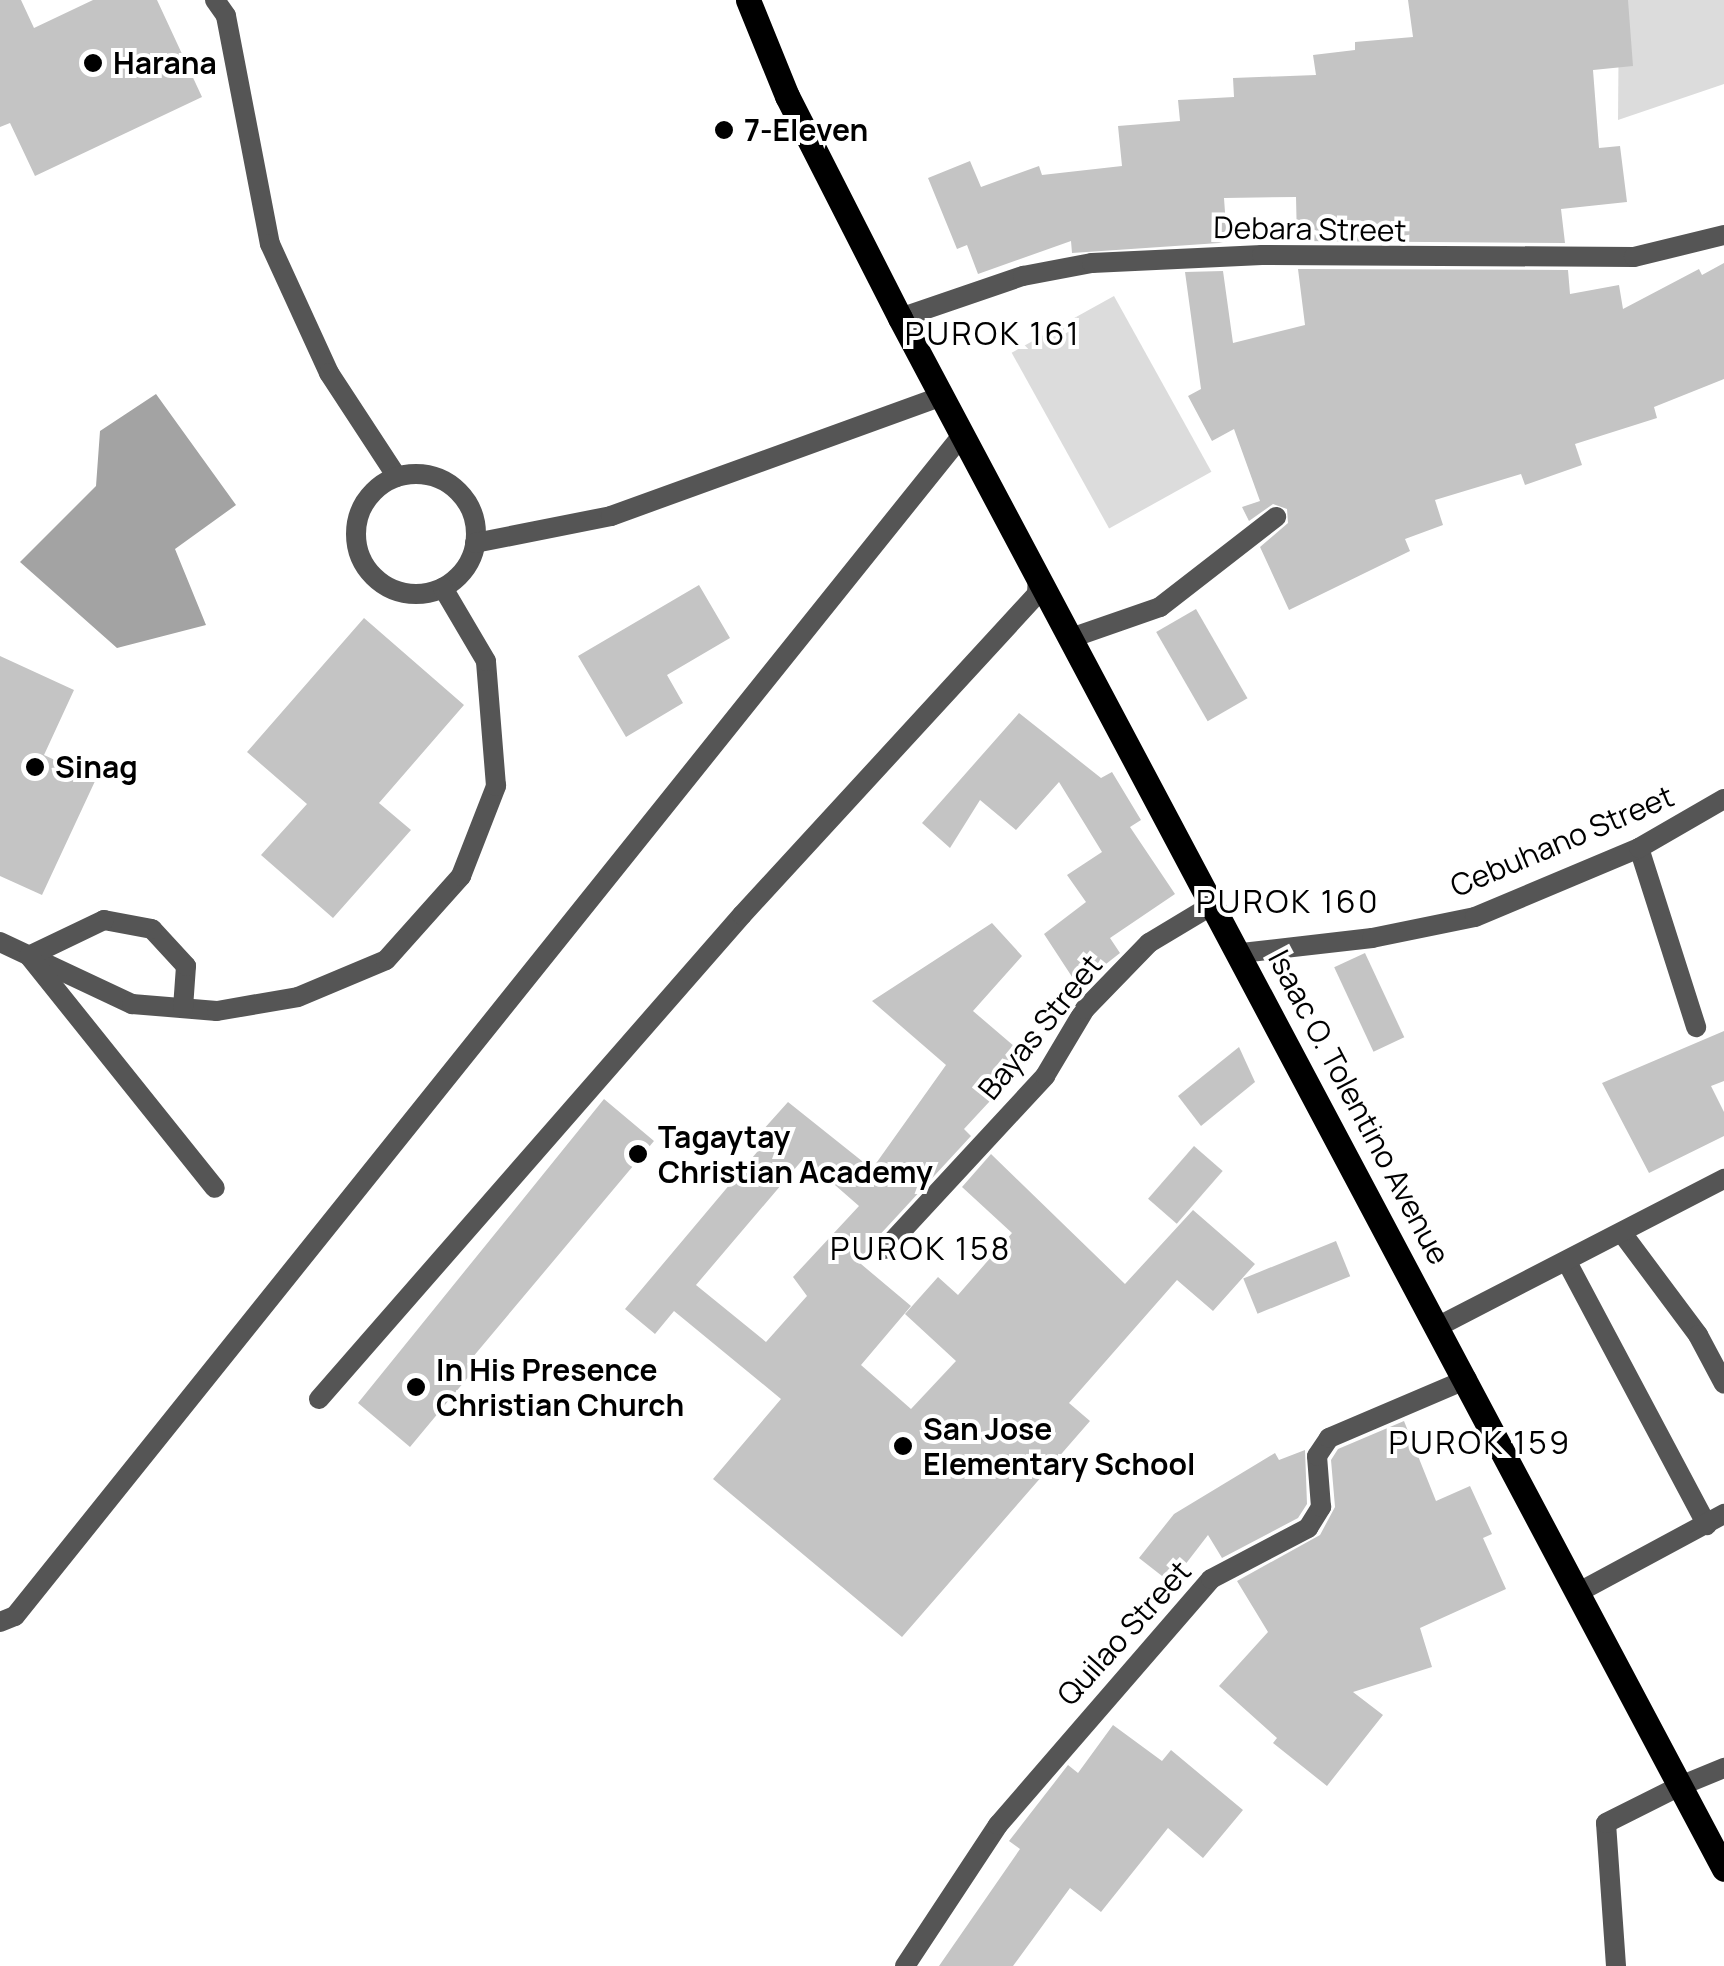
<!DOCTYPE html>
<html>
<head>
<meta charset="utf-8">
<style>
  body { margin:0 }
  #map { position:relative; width:1724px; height:1966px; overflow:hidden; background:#fff; font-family:Manrope,sans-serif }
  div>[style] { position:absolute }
  .green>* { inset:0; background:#dcdcdc; transform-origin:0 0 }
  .water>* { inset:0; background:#a3a3a3 }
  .building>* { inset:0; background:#c4c4c4; transform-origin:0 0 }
  .service>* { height:20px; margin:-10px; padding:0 10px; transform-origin:10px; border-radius:10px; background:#555 }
  .minor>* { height:20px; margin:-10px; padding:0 10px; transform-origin:10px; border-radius:10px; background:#555 }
  .minor>.ring { margin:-10px; padding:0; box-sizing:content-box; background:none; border:20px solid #555; border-radius:50% }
  .primary>* { height:25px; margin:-12.5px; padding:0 12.5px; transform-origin:12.5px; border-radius:12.5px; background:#000 }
  .dots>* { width:28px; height:28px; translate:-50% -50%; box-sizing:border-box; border:5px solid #fff; border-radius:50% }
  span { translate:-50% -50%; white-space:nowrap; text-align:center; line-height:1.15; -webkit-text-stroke:8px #fff; paint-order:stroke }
  .poi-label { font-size:30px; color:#000; font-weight:700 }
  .left { translate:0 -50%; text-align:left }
  .street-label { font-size:30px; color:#000 }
  .neighbourhood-label { font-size:32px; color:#000; letter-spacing:2.5px }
</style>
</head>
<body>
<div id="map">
  <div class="green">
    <div style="clip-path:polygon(1619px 0,1724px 0,1724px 84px,1618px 120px)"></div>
    <div style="left:1114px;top:296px;width:201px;height:117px;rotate:61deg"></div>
  </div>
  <div class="water">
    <div style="clip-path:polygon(156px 394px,236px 505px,175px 549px,206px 625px,117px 648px,20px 562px,96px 486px,100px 431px)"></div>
  </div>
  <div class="building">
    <div style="clip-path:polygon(0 0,21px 0,34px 28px,93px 0,157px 0,202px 97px,35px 176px,10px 123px,0 127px)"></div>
    <div style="clip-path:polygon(1408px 0,1628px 0,1633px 66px,1593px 70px,1599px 148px,1620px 146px,1627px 202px,1561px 209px,1565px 243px,1297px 241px,1296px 197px,1224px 198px,1227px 241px,1219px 243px,1072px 253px,1071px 241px,978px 274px,967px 245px,957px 249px,928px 178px,970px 161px,981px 187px,1039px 166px,1042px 175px,1122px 166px,1118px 126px,1180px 121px,1178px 100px,1234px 97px,1233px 78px,1316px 75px,1313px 55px,1355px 50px,1355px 42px,1413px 37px)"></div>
    <div style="clip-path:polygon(1724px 263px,1724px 379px,1654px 407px,1657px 418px,1575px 444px,1582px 465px,1525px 485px,1521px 474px,1435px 500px,1443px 525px,1405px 539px,1410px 551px,1289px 610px,1260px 547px,1288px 523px,1287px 509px,1273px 504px,1249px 521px,1242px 507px,1260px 501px,1234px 429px,1212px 441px,1188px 396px,1201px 389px,1185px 272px,1223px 271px,1233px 343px,1305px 325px,1298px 269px,1568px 270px,1570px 294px,1619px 285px,1623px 309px,1699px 269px,1702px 275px)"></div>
    <div style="clip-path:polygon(699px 585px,730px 638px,667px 675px,683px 703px,626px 737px,578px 656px)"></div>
    <div style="left:1196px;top:609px;width:103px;height:46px;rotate:60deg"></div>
    <div style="clip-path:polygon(364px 618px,464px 705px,379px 803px,411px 830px,333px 918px,261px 855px,307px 804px,247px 752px)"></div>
    <div style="clip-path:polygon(0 656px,74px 690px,44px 755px,96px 779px,42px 895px,0 876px)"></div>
    <div style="clip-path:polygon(1019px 713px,1101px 778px,1112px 772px,1141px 820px,1130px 827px,1175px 894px,1110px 938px,1120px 953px,1078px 986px,1044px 934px,1086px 902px,1067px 875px,1102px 852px,1059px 782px,1016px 830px,980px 800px,950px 848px,922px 823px)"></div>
    <div style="clip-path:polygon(evenodd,992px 923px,1022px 956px,973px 1011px,1029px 1059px,964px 1129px,971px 1136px,875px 1240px,861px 1264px,911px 1306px,861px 1365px,911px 1409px,956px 1361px,905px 1314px,938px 1277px,958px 1295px,1012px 1233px,962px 1187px,991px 1154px,1125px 1284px,1193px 1210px,1255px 1264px,1213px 1311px,1177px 1280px,1069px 1403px,1090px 1421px,902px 1637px,713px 1479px,781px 1399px,674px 1311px,655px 1334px,625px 1309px,768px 1139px,761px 1132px,788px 1102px,872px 1169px,946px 1065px,872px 1001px,992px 923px,804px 1158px,859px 1206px,793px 1277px,807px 1296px,766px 1342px,696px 1285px,804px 1158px)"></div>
    <div style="left:1365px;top:953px;width:93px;height:34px;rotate:65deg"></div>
    <div style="clip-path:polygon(1724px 1031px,1724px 1081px,1711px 1086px,1724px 1112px,1724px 1136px,1649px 1173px,1602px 1083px)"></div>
    <div style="clip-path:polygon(1239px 1047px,1255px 1082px,1201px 1126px,1178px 1096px)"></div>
    <div style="clip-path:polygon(604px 1099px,654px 1141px,467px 1364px,474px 1370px,410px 1447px,358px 1403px)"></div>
    <div style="left:1194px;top:1146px;width:38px;height:70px;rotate:41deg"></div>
    <div style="left:1336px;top:1241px;width:38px;height:100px;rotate:68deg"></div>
    <div style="clip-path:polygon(1404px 1421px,1436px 1501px,1470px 1486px,1492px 1534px,1483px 1538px,1506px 1589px,1420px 1628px,1432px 1667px,1353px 1692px,1383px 1715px,1327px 1786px,1273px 1743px,1277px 1738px,1219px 1686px,1268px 1632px,1237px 1581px,1320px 1535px,1335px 1507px,1331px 1460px,1338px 1449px)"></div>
    <div style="clip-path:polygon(1305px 1450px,1307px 1504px,1298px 1518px,1222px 1558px,1208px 1535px,1171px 1583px,1139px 1558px,1174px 1514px,1275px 1453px,1279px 1460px)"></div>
    <div style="clip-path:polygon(1113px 1725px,1162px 1761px,1171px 1750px,1243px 1810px,1203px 1858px,1168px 1828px,1101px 1912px,1070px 1888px,1013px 1966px,939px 1966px,1020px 1849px,1009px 1841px,1068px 1765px,1078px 1773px)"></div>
  </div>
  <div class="service">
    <div style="left:1622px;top:1233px;width:127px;rotate:53.3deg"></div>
    <div style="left:1698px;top:1335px;width:55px;rotate:62deg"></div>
    <div style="left:1567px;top:1262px;width:298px;rotate:62deg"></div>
    <div style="left:1437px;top:1327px;width:323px;rotate:-27.3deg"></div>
    <div style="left:1579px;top:1592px;width:165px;rotate:-28.3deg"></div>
    <div style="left:0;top:1622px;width:16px;rotate:-22deg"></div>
    <div style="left:15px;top:1616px;width:1515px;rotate:-51.27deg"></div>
    <div style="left:1680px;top:1786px;width:48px;rotate:-22.2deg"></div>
  </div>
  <div class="minor">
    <div style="left:215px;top:0;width:19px;rotate:55deg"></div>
    <div style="left:226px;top:16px;width:232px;rotate:79.1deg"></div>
    <div style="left:270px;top:244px;width:142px;rotate:65.4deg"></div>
    <div style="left:329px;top:373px;width:124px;rotate:56.8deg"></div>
    <div style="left:900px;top:318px;width:130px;rotate:-18.9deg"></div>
    <div style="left:1023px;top:276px;width:70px;rotate:-10.7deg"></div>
    <div style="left:1092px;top:263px;width:170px;rotate:-2.7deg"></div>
    <div style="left:1262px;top:255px;width:372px;rotate:0.3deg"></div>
    <div style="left:1634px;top:257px;width:93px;rotate:-13.7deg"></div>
    <div class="ring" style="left:356px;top:474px;width:100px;height:100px"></div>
    <div style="left:475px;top:543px;width:139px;rotate:-11.2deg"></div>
    <div style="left:611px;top:516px;width:352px;rotate:-19.9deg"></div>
    <div style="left:1071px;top:638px;width:94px;rotate:-19.2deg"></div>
    <div style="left:1160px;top:607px;width:147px;rotate:-37.8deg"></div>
    <div style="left:1639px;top:848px;width:188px;rotate:72.3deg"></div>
    <div style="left:0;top:942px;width:146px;rotate:25.2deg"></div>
    <div style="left:132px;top:1004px;width:85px;rotate:4.7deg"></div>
    <div style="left:217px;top:1011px;width:82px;rotate:-9.8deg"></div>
    <div style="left:298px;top:997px;width:95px;rotate:-22.8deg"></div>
    <div style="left:386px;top:960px;width:113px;rotate:-48.2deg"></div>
    <div style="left:461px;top:876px;width:97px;rotate:-68.7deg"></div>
    <div style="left:496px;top:786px;width:125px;rotate:-94.6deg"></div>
    <div style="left:486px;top:661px;width:85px;rotate:-120.5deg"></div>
    <div style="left:1242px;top:953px;width:131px;rotate:-6.6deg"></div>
    <div style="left:1372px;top:938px;width:105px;rotate:-11.5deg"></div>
    <div style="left:1475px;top:917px;width:178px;rotate:-22.8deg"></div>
    <div style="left:1639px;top:848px;width:98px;rotate:-30deg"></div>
    <div style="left:183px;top:1008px;width:42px;rotate:-85.9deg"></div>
    <div style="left:186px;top:966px;width:50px;rotate:-132.6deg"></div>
    <div style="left:152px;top:929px;width:49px;rotate:-169.4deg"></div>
    <div style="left:104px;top:920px;width:83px;rotate:154.4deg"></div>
    <div style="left:29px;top:956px;width:297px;rotate:51.3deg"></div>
    <div style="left:885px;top:1249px;width:236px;rotate:-47.2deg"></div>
    <div style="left:1045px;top:1076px;width:78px;rotate:-59.2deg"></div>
    <div style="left:1085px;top:1009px;width:92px;rotate:-45.9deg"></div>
    <div style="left:1149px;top:943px;width:76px;rotate:-31deg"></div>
    <div style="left:319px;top:1399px;width:643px;rotate:-48.85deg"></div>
    <div style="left:742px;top:915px;width:436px;rotate:-47.4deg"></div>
    <div style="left:1037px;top:594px;width:20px;rotate:-87deg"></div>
    <div style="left:905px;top:1966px;width:169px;rotate:-56.6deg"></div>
    <div style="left:998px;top:1825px;width:325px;rotate:-49.1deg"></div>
    <div style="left:1211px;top:1579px;width:110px;rotate:-27.7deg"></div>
    <div style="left:1308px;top:1528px;width:25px;rotate:-58deg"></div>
    <div style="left:1321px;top:1507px;width:51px;rotate:-94.5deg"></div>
    <div style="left:1317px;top:1456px;width:22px;rotate:-56deg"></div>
    <div style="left:1329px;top:1438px;width:150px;rotate:-23.1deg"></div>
    <div style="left:1616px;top:1966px;width:143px;rotate:-94deg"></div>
    <div style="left:1606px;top:1823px;width:83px;rotate:-26.6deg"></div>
  </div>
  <div class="primary">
    <div style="left:748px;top:0;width:104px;rotate:67.9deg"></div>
    <div style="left:787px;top:96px;width:249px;rotate:63deg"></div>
    <div style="left:900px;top:318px;width:1756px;rotate:62.02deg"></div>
  </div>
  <div class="dots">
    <div style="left:93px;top:63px;background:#000"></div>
    <div style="left:724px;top:130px;background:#000"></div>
    <div style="left:35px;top:767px;background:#000"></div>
    <div style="left:638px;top:1154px;background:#000"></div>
    <div style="left:416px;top:1387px;background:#000"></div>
    <div style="left:903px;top:1446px;background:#000"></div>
  </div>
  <div class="poi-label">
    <span class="left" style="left:113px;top:63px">Harana</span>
    <span class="left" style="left:744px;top:130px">7-Eleven</span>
    <span class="left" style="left:55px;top:767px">Sinag</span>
    <span class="left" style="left:658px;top:1154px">Tagaytay<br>Christian Academy</span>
    <span class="left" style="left:436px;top:1387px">In His Presence<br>Christian Church</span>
    <span class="left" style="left:923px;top:1446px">San Jose<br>Elementary School</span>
  </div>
  <div class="street-label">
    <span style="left:1310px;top:229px;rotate:1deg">Debara Street</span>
    <span style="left:1562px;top:841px;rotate:-23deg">Cebuhano Street</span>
    <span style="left:1040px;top:1027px;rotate:-51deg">Bayas Street</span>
    <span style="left:1359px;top:1107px;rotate:62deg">Isaac O. Tolentino Avenue</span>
    <span style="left:1124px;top:1633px;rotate:-48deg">Quilao Street</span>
  </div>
  <div class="neighbourhood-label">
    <span style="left:993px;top:333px">PUROK 161</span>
    <span style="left:1288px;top:901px">PUROK 160</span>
    <span style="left:921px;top:1248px">PUROK 158</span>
    <span style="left:1480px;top:1442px">PUROK 159</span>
  </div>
</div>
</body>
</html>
